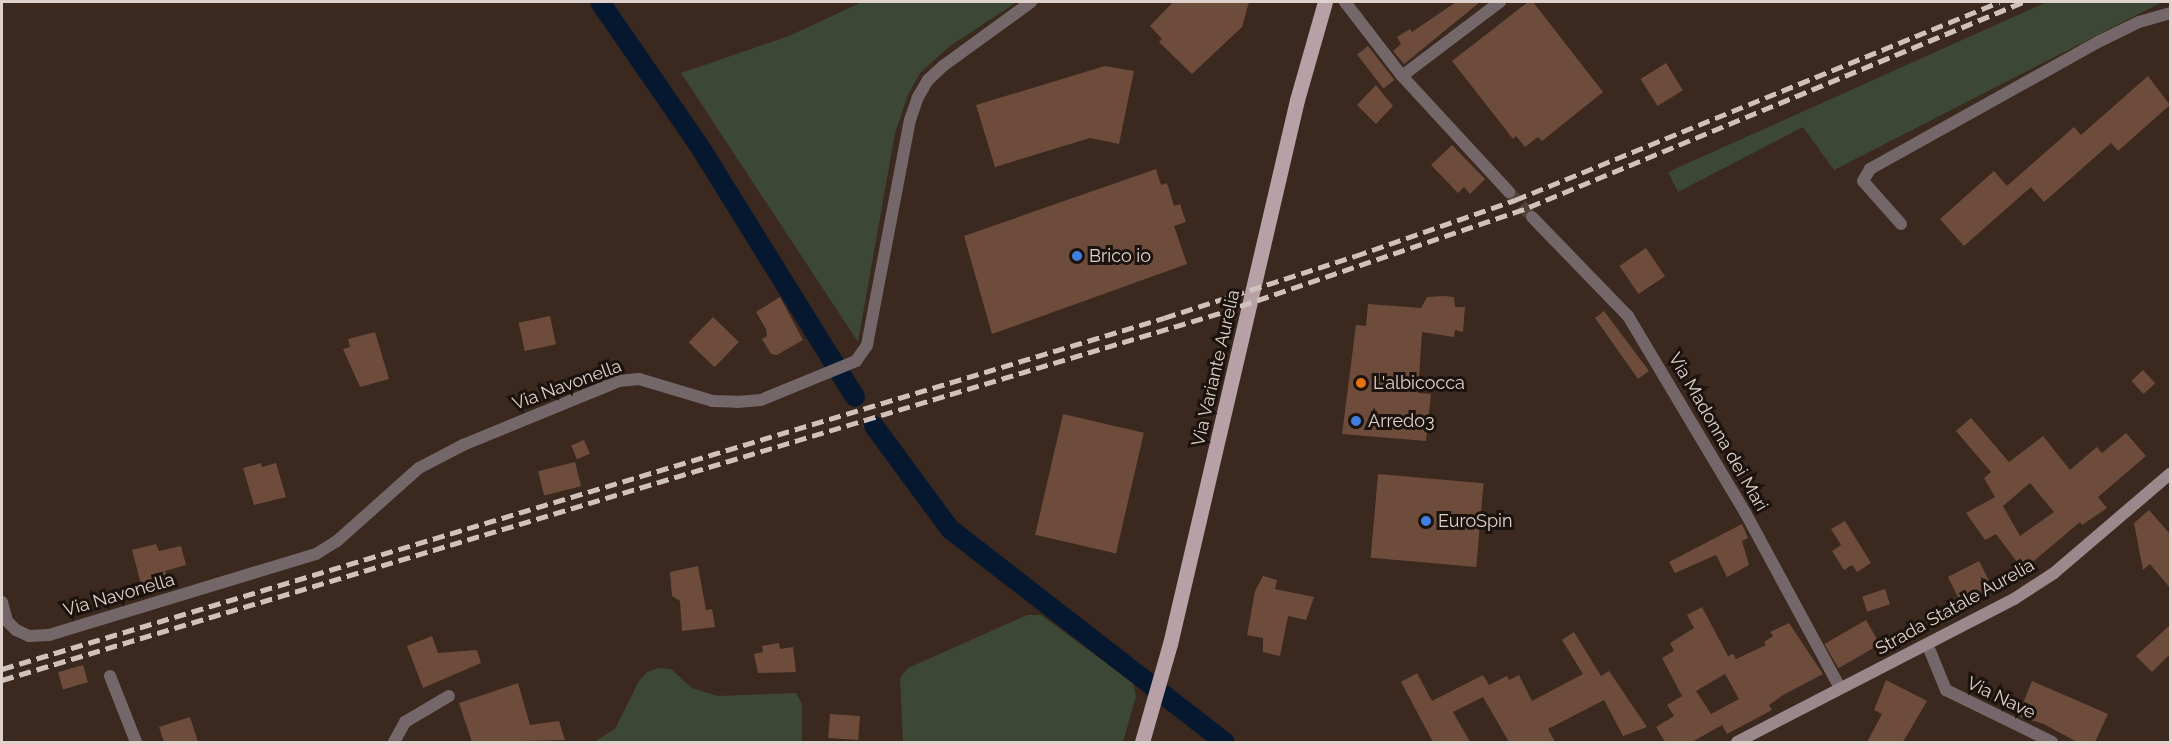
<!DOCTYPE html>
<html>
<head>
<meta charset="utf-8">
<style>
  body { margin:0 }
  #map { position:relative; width:2172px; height:744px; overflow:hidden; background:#3b281e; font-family:Raleway,sans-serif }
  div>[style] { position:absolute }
  .green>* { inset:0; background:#3c4835 }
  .canal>* { height:20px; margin:-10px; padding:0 10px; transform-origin:10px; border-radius:10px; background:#061830 }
  .building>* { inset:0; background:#6e4c3b; transform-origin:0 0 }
  .street-tunnel>* { height:12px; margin-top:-6px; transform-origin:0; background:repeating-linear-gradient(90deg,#544238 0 12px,transparent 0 18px) }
  .street>* { height:12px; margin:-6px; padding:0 6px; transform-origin:6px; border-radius:6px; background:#73676a }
  .secondary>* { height:12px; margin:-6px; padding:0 6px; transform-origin:6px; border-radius:6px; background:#9a888c }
  .primary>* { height:15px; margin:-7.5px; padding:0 7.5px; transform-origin:7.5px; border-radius:7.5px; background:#b8a1a6 }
  .rail>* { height:4.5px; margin-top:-2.25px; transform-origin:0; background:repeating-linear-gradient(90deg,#cfc1bb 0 12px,transparent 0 18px) }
  .dots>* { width:16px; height:16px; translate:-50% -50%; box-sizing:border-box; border:3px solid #1c130e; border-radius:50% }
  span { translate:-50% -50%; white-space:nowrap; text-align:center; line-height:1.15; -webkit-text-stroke:6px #1c130e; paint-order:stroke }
  .poi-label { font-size:18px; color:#dfd2cc }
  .left { translate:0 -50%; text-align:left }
  .street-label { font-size:18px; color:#dfd2cc }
  .frame { position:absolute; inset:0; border:3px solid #dfd2cc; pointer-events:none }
</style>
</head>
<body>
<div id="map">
  <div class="green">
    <div style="clip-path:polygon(862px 2px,1017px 2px,950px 46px,920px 73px,908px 95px,895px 133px,858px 342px,681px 73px,789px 36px)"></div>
    <div style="clip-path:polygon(2047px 2px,2162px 2px,1834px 170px,1803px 127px,1678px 192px,1668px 172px)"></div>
    <div style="clip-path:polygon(1027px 615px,1041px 615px,1133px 683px,1136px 696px,1123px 742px,903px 742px,900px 678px,908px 668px)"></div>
    <div style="clip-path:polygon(659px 668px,671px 669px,692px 688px,718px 696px,796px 693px,802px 704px,802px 742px,594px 742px,615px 729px,639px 681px,647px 672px)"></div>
  </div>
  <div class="canal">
    <div style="left:600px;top:2px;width:176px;rotate:55.4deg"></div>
    <div style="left:700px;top:147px;width:294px;rotate:58.2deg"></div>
    <div style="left:874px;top:426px;width:128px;rotate:53.6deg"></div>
    <div style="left:950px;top:529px;width:348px;rotate:37.8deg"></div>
  </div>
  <div class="building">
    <div style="clip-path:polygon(1173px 2px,1249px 2px,1242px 27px,1192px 74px,1159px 42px,1162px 39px,1150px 26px)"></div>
    <div style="clip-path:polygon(1456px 2px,1480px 2px,1404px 64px,1393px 51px,1401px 44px,1397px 37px,1410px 29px,1412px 32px)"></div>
    <div style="clip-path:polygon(1528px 2px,1533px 2px,1603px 92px,1542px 141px,1538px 137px,1525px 147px,1516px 136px,1513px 139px,1452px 61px)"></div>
    <div style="left:1368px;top:46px;width:43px;height:14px;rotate:52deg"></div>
    <div style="left:1666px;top:63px;width:32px;height:30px;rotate:58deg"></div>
    <div style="clip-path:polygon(1105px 66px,1134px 71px,1119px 144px,1090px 138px,995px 167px,976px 105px)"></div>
    <div style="clip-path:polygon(2148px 76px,2170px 105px,2118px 151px,2111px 143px,2044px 202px,2031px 187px,1964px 246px,1940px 219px,1994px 171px,2007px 186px,2074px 127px,2081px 135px)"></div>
    <div style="clip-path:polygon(1376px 85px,1393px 106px,1376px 124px,1357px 105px)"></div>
    <div style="clip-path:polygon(1452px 145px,1485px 179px,1470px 194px,1464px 187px,1458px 193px,1431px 165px)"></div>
    <div style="clip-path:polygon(1156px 169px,1161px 185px,1167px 183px,1174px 206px,1180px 204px,1186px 222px,1174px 226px,1187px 264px,992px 334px,964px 236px)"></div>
    <div style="left:1646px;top:248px;width:34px;height:32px;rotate:56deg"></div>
    <div style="clip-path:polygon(1443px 296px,1454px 297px,1455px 307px,1465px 307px,1463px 332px,1455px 330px,1454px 337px,1422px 332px,1418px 393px,1431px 394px,1426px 441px,1342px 434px,1356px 325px,1366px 326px,1368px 304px,1421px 308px,1427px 297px)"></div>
    <div style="clip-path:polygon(780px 297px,803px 340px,777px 355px,771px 354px,762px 339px,767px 336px,766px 329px,756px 312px)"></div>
    <div style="clip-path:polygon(1604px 311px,1649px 371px,1638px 379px,1595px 318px)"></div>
    <div style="left:550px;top:316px;width:29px;height:32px;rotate:78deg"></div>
    <div style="left:713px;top:317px;width:36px;height:35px;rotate:44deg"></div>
    <div style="clip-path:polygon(375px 332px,389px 379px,360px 387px,343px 349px,350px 347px,348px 339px)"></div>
    <div style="left:2143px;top:370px;width:18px;height:16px;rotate:47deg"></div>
    <div style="left:1063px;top:414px;width:83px;height:124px;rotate:13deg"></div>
    <div style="clip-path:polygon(evenodd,1971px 418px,2009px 462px,2043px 436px,2070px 470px,2097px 447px,2102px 453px,2126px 433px,2146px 456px,2098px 497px,2107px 508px,2082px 525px,2080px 522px,2023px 570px,1996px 534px,1985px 540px,1966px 513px,1995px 497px,1984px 478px,1991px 472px,1956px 431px,1971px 418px,2030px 483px,2054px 512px,2020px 536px,2003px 506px,2030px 483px)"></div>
    <div style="left:584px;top:440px;width:15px;height:14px;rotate:67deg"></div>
    <div style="left:575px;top:462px;width:25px;height:38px;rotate:76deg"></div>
    <div style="clip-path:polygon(261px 463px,262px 467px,276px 463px,286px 497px,254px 505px,243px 468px)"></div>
    <div style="left:1378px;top:474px;width:106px;height:84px;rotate:5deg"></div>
    <div style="clip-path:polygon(2149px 510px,2170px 534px,2170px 588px,2150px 564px,2143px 570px,2134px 523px)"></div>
    <div style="clip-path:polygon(1845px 521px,1871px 563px,1857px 572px,1852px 565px,1844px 570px,1832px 551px,1841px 545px,1831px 529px)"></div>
    <div style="clip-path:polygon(1742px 524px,1748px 538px,1742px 541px,1749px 565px,1727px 577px,1716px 555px,1675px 573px,1669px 562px)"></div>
    <div style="clip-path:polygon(156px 544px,159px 551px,181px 546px,186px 565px,165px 571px,169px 586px,143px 592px,132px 550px)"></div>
    <div style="left:1979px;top:561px;width:31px;height:35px;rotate:63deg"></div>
    <div style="clip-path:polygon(698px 566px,706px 610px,712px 609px,715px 627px,682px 631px,680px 601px,672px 596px,670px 572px)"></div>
    <div style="clip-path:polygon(1263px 576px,1277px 580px,1275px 589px,1314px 597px,1306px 620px,1288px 616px,1280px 656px,1263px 652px,1263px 638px,1247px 635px,1255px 591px)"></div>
    <div style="left:1885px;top:589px;width:16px;height:24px;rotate:72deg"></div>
    <div style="clip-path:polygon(evenodd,1702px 607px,1728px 656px,1733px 654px,1736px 659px,1766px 645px,1764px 642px,1773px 636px,1770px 632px,1789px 623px,1823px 674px,1783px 695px,1769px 705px,1772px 710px,1727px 734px,1722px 725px,1692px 742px,1665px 742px,1656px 727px,1674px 716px,1667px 705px,1682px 696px,1662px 658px,1674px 651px,1670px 643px,1694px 628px,1687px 615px,1702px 607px,1725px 674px,1739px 699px,1711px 714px,1696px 691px,1725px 674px)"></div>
    <div style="left:1866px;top:620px;width:28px;height:48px;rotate:60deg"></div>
    <div style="clip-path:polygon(2170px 625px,2170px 654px,2152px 672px,2136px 656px)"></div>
    <div style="clip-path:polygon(1574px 632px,1601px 676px,1609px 671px,1647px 727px,1623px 736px,1604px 700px,1548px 729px,1555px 742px,1509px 742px,1483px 697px,1453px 712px,1470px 742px,1433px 742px,1401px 682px,1417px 673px,1432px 701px,1483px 675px,1489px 685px,1507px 676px,1509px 680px,1519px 675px,1532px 701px,1583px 674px,1562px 640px)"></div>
    <div style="clip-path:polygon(432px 636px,438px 653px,477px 650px,481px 663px,423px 688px,407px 646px)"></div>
    <div style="clip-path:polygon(779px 643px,780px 649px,793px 647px,796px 672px,758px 673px,754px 654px,763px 652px,762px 646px)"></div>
    <div style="left:83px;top:665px;width:18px;height:26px;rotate:74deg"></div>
    <div style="clip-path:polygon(1886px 680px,1927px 701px,1903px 742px,1867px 742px,1882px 714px,1874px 710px)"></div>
    <div style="clip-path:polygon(2032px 681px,2108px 714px,2095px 742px,2077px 742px,2044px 724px,2018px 716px)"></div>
    <div style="clip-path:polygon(518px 683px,530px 725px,559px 721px,565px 740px,472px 742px,459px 703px)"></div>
    <div style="left:830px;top:714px;width:30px;height:24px;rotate:4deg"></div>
    <div style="clip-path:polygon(190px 717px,198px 742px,164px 742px,159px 727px)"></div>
  </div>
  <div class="street-tunnel">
    <div style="left:1509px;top:192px;width:34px;rotate:47deg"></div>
  </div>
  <div class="street">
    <div style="left:1345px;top:2px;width:93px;rotate:52.4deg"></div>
    <div style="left:1402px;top:76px;width:158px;rotate:47.3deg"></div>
    <div style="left:1402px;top:76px;width:123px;rotate:-37.1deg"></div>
    <div style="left:1532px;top:217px;width:138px;rotate:45.9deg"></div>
    <div style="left:1628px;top:316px;width:230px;rotate:59.2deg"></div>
    <div style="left:1746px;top:514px;width:198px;rotate:61.6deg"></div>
    <div style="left:1901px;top:224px;width:57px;rotate:-131.5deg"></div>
    <div style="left:1863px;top:181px;width:14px;rotate:-60deg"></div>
    <div style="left:1870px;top:169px;width:263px;rotate:-29.1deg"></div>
    <div style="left:2100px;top:41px;width:43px;rotate:-26deg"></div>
    <div style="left:2139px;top:22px;width:32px;rotate:-16deg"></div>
    <div style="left:2px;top:602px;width:20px;rotate:75deg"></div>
    <div style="left:7px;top:621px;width:13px;rotate:45deg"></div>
    <div style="left:16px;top:630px;width:14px;rotate:25deg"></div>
    <div style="left:29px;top:636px;width:20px;rotate:-3deg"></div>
    <div style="left:49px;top:635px;width:279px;rotate:-16.9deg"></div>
    <div style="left:316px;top:554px;width:25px;rotate:-32deg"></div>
    <div style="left:337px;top:541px;width:110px;rotate:-41.7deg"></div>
    <div style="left:419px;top:468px;width:50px;rotate:-27.6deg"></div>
    <div style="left:463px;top:445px;width:169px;rotate:-22.3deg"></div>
    <div style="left:619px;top:381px;width:20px;rotate:-6deg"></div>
    <div style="left:639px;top:379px;width:77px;rotate:16.6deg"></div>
    <div style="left:713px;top:401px;width:24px;rotate:2deg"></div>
    <div style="left:737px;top:402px;width:24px;rotate:-5deg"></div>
    <div style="left:761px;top:400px;width:103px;rotate:-22.3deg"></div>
    <div style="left:856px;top:361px;width:19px;rotate:-55deg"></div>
    <div style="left:867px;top:345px;width:229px;rotate:-79.2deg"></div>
    <div style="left:910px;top:120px;width:24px;rotate:-71deg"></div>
    <div style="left:918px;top:97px;width:20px;rotate:-60deg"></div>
    <div style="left:928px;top:80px;width:21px;rotate:-43deg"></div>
    <div style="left:943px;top:66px;width:109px;rotate:-36deg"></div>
    <div style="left:1928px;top:646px;width:48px;rotate:67.8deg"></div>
    <div style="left:1946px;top:690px;width:118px;rotate:26.1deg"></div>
    <div style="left:110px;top:676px;width:71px;rotate:68.5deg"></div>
    <div style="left:394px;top:742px;width:23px;rotate:-61deg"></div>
    <div style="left:405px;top:722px;width:51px;rotate:-30.6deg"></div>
  </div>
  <div class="secondary">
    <div style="left:1737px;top:742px;width:312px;rotate:-27.3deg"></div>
    <div style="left:2014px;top:599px;width:48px;rotate:-33deg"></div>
    <div style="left:2054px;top:573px;width:153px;rotate:-40.5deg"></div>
  </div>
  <div class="primary">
    <div style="left:1142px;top:742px;width:102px;rotate:-74.1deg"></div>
    <div style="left:1170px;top:644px;width:559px;rotate:-76.86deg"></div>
    <div style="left:1297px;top:100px;width:102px;rotate:-74.1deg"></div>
  </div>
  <div class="rail">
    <div style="left:2px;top:669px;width:1214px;rotate:-16.81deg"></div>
    <div style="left:1164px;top:318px;width:201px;rotate:-18deg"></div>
    <div style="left:1355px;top:256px;width:170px;rotate:-19.3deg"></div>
    <div style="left:1515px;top:200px;width:523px;rotate:-22.25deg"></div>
    <div style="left:2px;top:680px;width:1275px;rotate:-16.77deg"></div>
    <div style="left:1223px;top:312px;width:324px;rotate:-18.9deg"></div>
    <div style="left:1529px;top:207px;width:535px;rotate:-22.54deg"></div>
  </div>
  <div class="dots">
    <div style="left:1077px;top:256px;background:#3f7fe0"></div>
    <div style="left:1361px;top:383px;background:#e8710a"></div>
    <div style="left:1356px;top:421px;background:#3f7fe0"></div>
    <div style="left:1426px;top:521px;background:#3f7fe0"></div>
  </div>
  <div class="poi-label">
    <span class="left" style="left:1089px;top:256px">Brico io</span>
    <span class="left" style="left:1373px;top:383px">L'albicocca</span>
    <span class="left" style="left:1368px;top:421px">Arredo3</span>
    <span class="left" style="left:1438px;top:521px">EuroSpin</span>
  </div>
  <div class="street-label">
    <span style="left:1216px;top:368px;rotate:-77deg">Via Variante Aurelia</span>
    <span style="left:567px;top:385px;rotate:-20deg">Via Navonella</span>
    <span style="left:1718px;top:432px;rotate:60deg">Via Madonna dei Mari</span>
    <span style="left:119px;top:595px;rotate:-16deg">Via Navonella</span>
    <span style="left:1955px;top:607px;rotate:-29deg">Strada Statale Aurelia</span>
    <span style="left:2001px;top:698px;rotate:26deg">Via Nave</span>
  </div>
  <div class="frame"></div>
</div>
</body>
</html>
